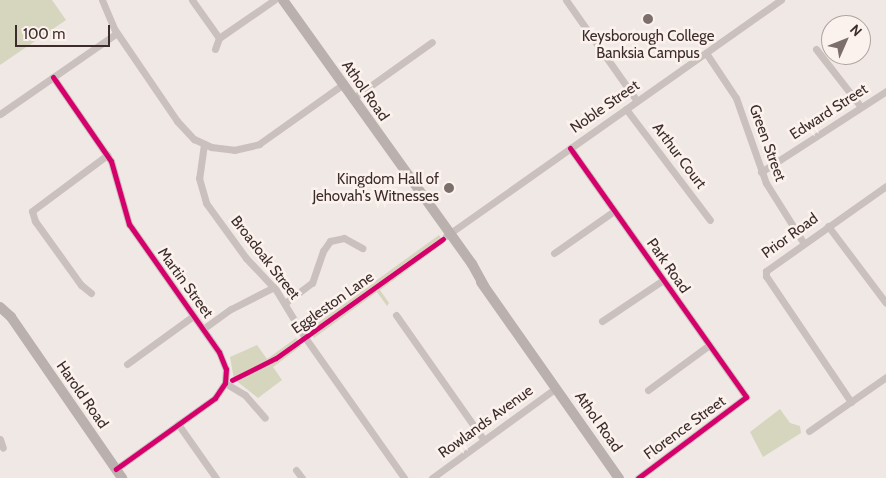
<!DOCTYPE html>
<html>
<head>
<meta charset="utf-8">
<style>
  body { margin:0 }
  #map { position:relative; width:886px; height:478px; overflow:hidden; background:#f0e8e5; font-family:Cabin,sans-serif }
  div>[style] { position:absolute }
  .green>* { inset:0; background:#d6d5be }
  .street>* { height:7px; margin:-3.5px; padding:0 3.5px; transform-origin:3.5px; border-radius:3.5px; background:#cac0bd }
  .secondary>* { height:10px; margin:-5px; padding:0 5px; transform-origin:5px; border-radius:5px; background:#bab0ad }
  .cycleway>* { height:5px; margin:-2.5px; padding:0 2.5px; transform-origin:2.5px; border-radius:2.5px; background:#d6006c }
  .dots>* { width:14px; height:14px; translate:-50% -50%; box-sizing:border-box; border:2px solid #fcf2ed; border-radius:50% }
  span { translate:-50% -50%; white-space:nowrap; text-align:center; line-height:1.15; -webkit-text-stroke:5px #fcf2ed; paint-order:stroke }
  .poi-label { font-size:15px; color:#3c2c2a }
  .right { translate:-100% -50%; text-align:right }
  .street-label { font-size:15px; color:#3c2c2a }
  .north { position:absolute; left:821px; top:15px; width:50px; height:50px; box-sizing:border-box; background:#fcf2ed; border:1px solid #afa39f; border-radius:50%; rotate:46deg; font-size:14px; font-weight:700; line-height:20px; text-align:center; color:#3c2c2a }
  .north::after { content:''; display:block; margin:auto; width:18px; height:22px; background:#7b6e6b; clip-path:polygon(50% 0,100% 100%,50% 72%,0 100%) }
  .scale { position:absolute; left:15px; top:25px; width:95px; height:22px; box-sizing:border-box; border:2px solid #3c2c2a; border-top:0; padding-left:6px; font-size:15px; line-height:18px; white-space:nowrap; color:#3c2c2a; -webkit-text-stroke:4px #fcf2ed; paint-order:stroke }
</style>
</head>
<body>
<div id="map">
  <div class="green">
    <div style="clip-path:polygon(0 0,52px 0,66px 20px,0 65px)"></div>
    <div style="clip-path:polygon(439px 235px,444px 243px,380px 290px,389px 303px,387px 306px,377px 292px,314px 338px,308px 330px)"></div>
    <div style="clip-path:polygon(296px 338px,301px 346px,273px 367px,282px 380px,258px 398px,234px 379px,230px 357px,257px 345px,267px 359px)"></div>
    <div style="clip-path:polygon(780px 409px,790px 423px,800px 426px,801px 433px,763px 457px,750px 432px)"></div>
  </div>
  <div class="street">
    <div style="left:102px;top:0;width:33px;rotate:67deg"></div>
    <div style="left:115px;top:30px;width:110px;rotate:55.7deg"></div>
    <div style="left:177px;top:121px;width:25px;rotate:47deg"></div>
    <div style="left:194px;top:139px;width:19px;rotate:25deg"></div>
    <div style="left:211px;top:147px;width:23px;rotate:7deg"></div>
    <div style="left:234px;top:150px;width:26px;rotate:-13deg"></div>
    <div style="left:259px;top:144px;width:102px;rotate:-35.4deg"></div>
    <div style="left:192px;top:0;width:47px;rotate:54.6deg"></div>
    <div style="left:219px;top:38px;width:67px;rotate:-34.6deg"></div>
    <div style="left:566px;top:0;width:123px;rotate:54.9deg"></div>
    <div style="left:215px;top:49px;width:12px;rotate:-70deg"></div>
    <div style="left:816px;top:49px;width:73px;rotate:52.2deg"></div>
    <div style="left:706px;top:53px;width:54px;rotate:56.3deg"></div>
    <div style="left:736px;top:98px;width:90px;rotate:70.6deg"></div>
    <div style="left:766px;top:183px;width:70px;rotate:57.9deg"></div>
    <div style="left:53px;top:77px;width:102px;rotate:55.4deg"></div>
    <div style="left:111px;top:161px;width:66px;rotate:74.1deg"></div>
    <div style="left:129px;top:224px;width:156px;rotate:54.9deg"></div>
    <div style="left:219px;top:352px;width:18px;rotate:68deg"></div>
    <div style="left:226px;top:369px;width:14px;rotate:94deg"></div>
    <div style="left:225px;top:383px;width:18px;rotate:124deg"></div>
    <div style="left:215px;top:398px;width:122px;rotate:144.4deg"></div>
    <div style="left:352px;top:99px;width:98px;rotate:-35.5deg"></div>
    <div style="left:626px;top:109px;width:139px;rotate:52.9deg"></div>
    <div style="left:0;top:114px;width:142px;rotate:-34.7deg"></div>
    <div style="left:204px;top:144px;width:34px;rotate:98deg"></div>
    <div style="left:199px;top:178px;width:26px;rotate:74deg"></div>
    <div style="left:206px;top:203px;width:68px;rotate:54deg"></div>
    <div style="left:246px;top:258px;width:44px;rotate:46.8deg"></div>
    <div style="left:276px;top:290px;width:54px;rotate:58.7deg"></div>
    <div style="left:304px;top:336px;width:174px;rotate:54.8deg"></div>
    <div style="left:570px;top:148px;width:305px;rotate:54.7deg"></div>
    <div style="left:746px;top:397px;width:135px;rotate:143.1deg"></div>
    <div style="left:761px;top:172px;width:149px;rotate:-32.9deg"></div>
    <div style="left:828px;top:226px;width:96px;rotate:53deg"></div>
    <div style="left:446px;top:236px;width:410px;rotate:-35.2deg"></div>
    <div style="left:554px;top:253px;width:73px;rotate:-35deg"></div>
    <div style="left:91px;top:293px;width:13px;rotate:-141deg"></div>
    <div style="left:81px;top:285px;width:79px;rotate:-125.7deg"></div>
    <div style="left:35px;top:221px;width:10px;rotate:-107deg"></div>
    <div style="left:32px;top:211px;width:94px;rotate:-36.7deg"></div>
    <div style="left:285px;top:303px;width:34px;rotate:-37deg"></div>
    <div style="left:312px;top:283px;width:34px;rotate:-71deg"></div>
    <div style="left:323px;top:251px;width:12px;rotate:-55deg"></div>
    <div style="left:330px;top:241px;width:14px;rotate:-12deg"></div>
    <div style="left:344px;top:238px;width:21px;rotate:29deg"></div>
    <div style="left:396px;top:315px;width:153px;rotate:54.9deg"></div>
    <div style="left:602px;top:321px;width:73px;rotate:-33.9deg"></div>
    <div style="left:203px;top:329px;width:34px;rotate:-36deg"></div>
    <div style="left:231px;top:309px;width:48px;rotate:-27.1deg"></div>
    <div style="left:127px;top:364px;width:82px;rotate:-36deg"></div>
    <div style="left:225px;top:383px;width:23px;rotate:31deg"></div>
    <div style="left:245px;top:395px;width:30px;rotate:49deg"></div>
    <div style="left:648px;top:390px;width:74px;rotate:-36.3deg"></div>
    <div style="left:851px;top:402px;width:152px;rotate:-124deg"></div>
    <div style="left:766px;top:276px;width:5px;rotate:-90deg"></div>
    <div style="left:766px;top:271px;width:147px;rotate:-35.3deg"></div>
    <div style="left:178px;top:424px;width:66px;rotate:54.9deg"></div>
    <div style="left:809px;top:431px;width:94px;rotate:-35deg"></div>
    <div style="left:0;top:439px;width:9px;rotate:72deg"></div>
    <div style="left:296px;top:470px;width:10px;rotate:53deg"></div>
    <div style="left:432px;top:478px;width:153px;rotate:-36deg"></div>
  </div>
  <div class="secondary">
    <div style="left:283px;top:0;width:325px;rotate:54.4deg"></div>
    <div style="left:472px;top:264px;width:25px;rotate:61deg"></div>
    <div style="left:481px;top:282px;width:240px;rotate:54.9deg"></div>
    <div style="left:0;top:307px;width:15px;rotate:42deg"></div>
    <div style="left:11px;top:317px;width:196px;rotate:55.4deg"></div>
  </div>
  <div class="cycleway">
    <div style="left:53px;top:77px;width:102px;rotate:55.4deg"></div>
    <div style="left:111px;top:161px;width:66px;rotate:74.1deg"></div>
    <div style="left:129px;top:224px;width:156px;rotate:54.9deg"></div>
    <div style="left:219px;top:352px;width:18px;rotate:68deg"></div>
    <div style="left:226px;top:369px;width:14px;rotate:94deg"></div>
    <div style="left:225px;top:383px;width:18px;rotate:124deg"></div>
    <div style="left:215px;top:398px;width:122px;rotate:144.4deg"></div>
    <div style="left:570px;top:148px;width:305px;rotate:54.7deg"></div>
    <div style="left:746px;top:397px;width:135px;rotate:143.1deg"></div>
    <div style="left:232px;top:380px;width:49px;rotate:-26.6deg"></div>
    <div style="left:276px;top:358px;width:205px;rotate:-35.5deg"></div>
  </div>
  <div class="dots">
    <div style="left:648px;top:19px;background:#7b6e6b"></div>
    <div style="left:449px;top:188px;background:#7b6e6b"></div>
  </div>
  <div class="poi-label">
    <span style="left:648px;top:45px">Keysborough College<br>Banksia Campus</span>
    <span class="right" style="left:439px;top:188px">Kingdom Hall of<br>Jehovah's Witnesses</span>
  </div>
  <div class="street-label">
    <span style="left:365px;top:91px;rotate:55deg">Athol Road</span>
    <span style="left:605px;top:107px;rotate:-35deg">Noble Street</span>
    <span style="left:829px;top:112px;rotate:-33deg">Edward Street</span>
    <span style="left:767px;top:143px;rotate:70deg">Green Street</span>
    <span style="left:679px;top:156px;rotate:53deg">Arthur Court</span>
    <span style="left:790px;top:236px;rotate:-36deg">Prior Road</span>
    <span style="left:265px;top:258px;rotate:52deg">Broadoak Street</span>
    <span style="left:668px;top:266px;rotate:55deg">Park Road</span>
    <span style="left:185px;top:283px;rotate:54deg">Martin Street</span>
    <span style="left:333px;top:303px;rotate:-35deg">Eggleston Lane</span>
    <span style="left:82px;top:395px;rotate:55deg">Harold Road</span>
    <span style="left:486px;top:422px;rotate:-36deg">Rowlands Avenue</span>
    <span style="left:598px;top:422px;rotate:55deg">Athol Road</span>
    <span style="left:685px;top:428px;rotate:-36deg">Florence Street</span>
  </div>
  <div class="north">N</div>
  <div class="scale">100 m</div>
</div>
</body>
</html>
